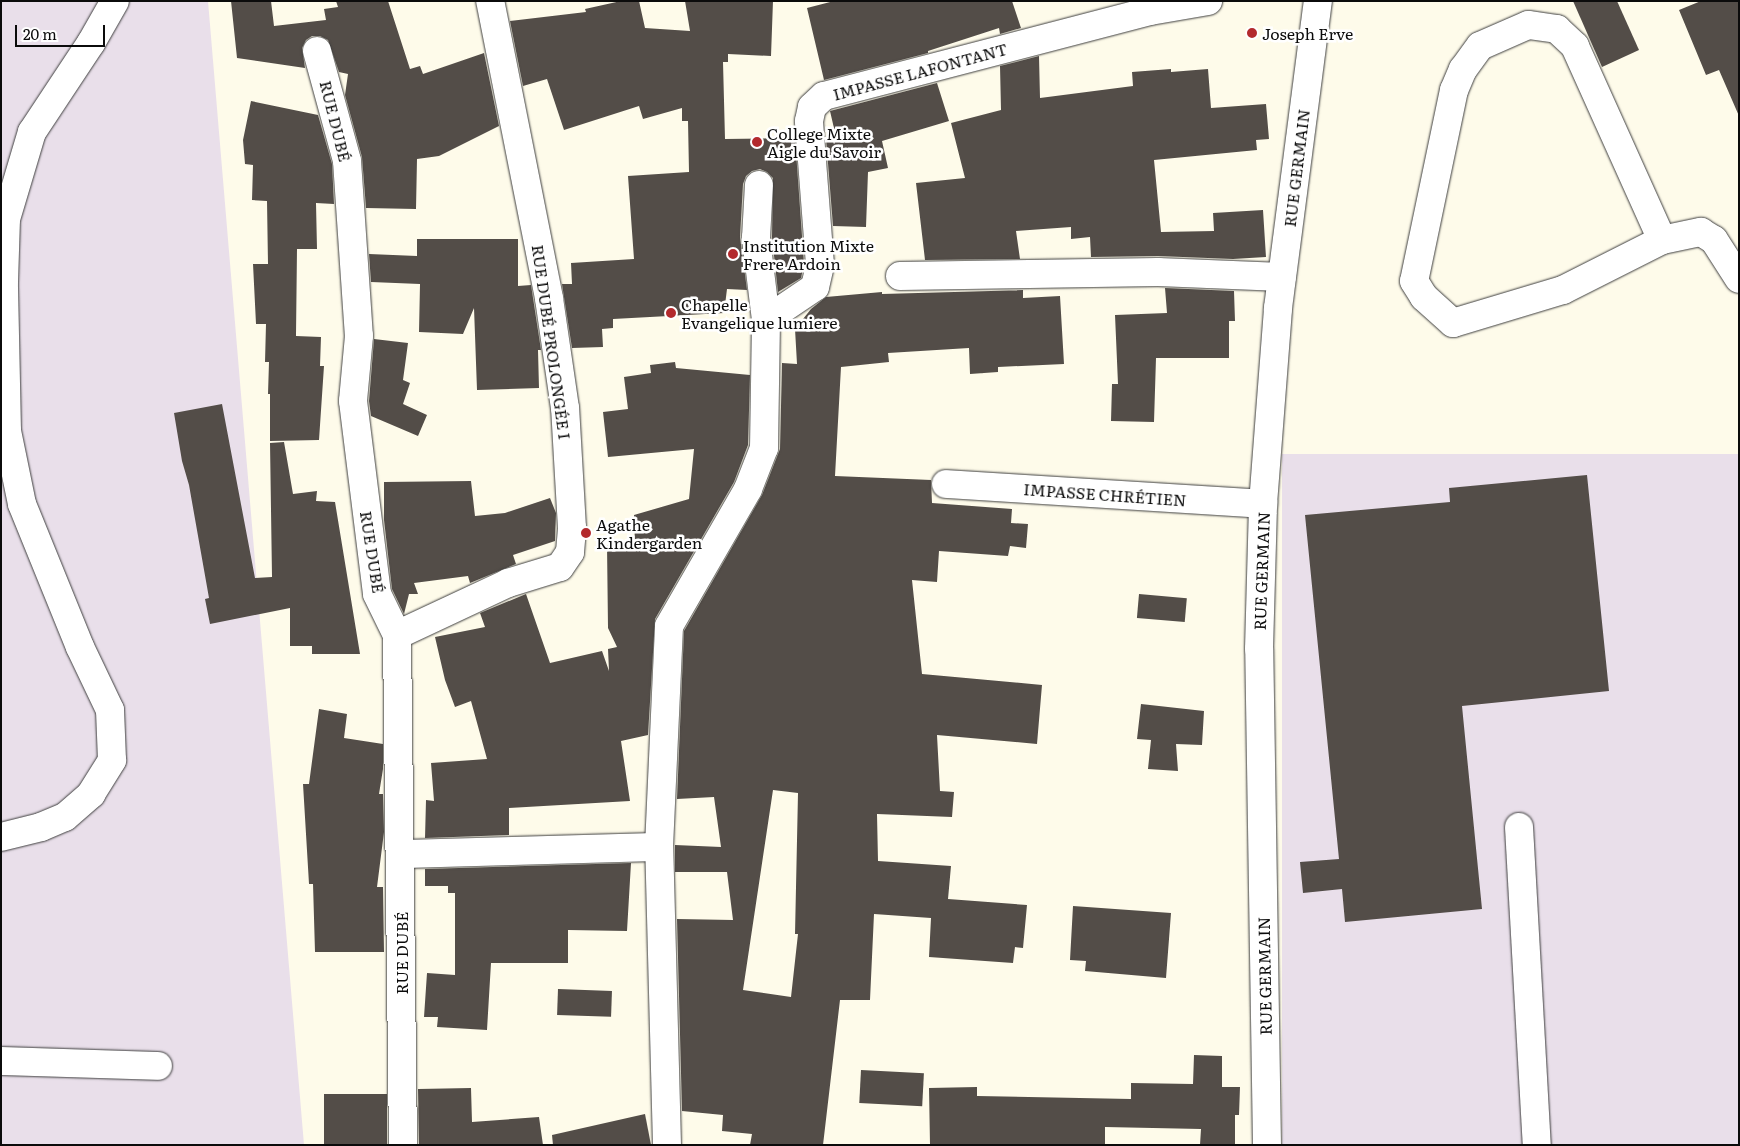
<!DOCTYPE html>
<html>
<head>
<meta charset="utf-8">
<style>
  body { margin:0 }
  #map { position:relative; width:1740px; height:1146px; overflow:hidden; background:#fefbea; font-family:Literata,serif }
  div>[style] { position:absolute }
  .industrial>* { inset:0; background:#e9dfea; transform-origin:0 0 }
  .building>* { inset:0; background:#534d48; transform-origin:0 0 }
  .roads { filter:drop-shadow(0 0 1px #3e3e3e) drop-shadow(0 0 1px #3e3e3e) }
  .minor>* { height:28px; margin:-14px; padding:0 14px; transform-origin:14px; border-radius:14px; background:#fff }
  .dots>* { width:14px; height:14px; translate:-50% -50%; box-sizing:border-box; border:2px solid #fff; border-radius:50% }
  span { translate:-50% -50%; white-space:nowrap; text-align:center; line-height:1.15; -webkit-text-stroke:5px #fff; paint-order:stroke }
  .poi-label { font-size:16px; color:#0b0b0b }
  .left { translate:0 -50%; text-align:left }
  .street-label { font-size:16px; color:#0b0b0b }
  .frame { position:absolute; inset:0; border:2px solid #0b0b0b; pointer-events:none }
  .scale { position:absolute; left:15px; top:25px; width:90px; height:22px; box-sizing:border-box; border:2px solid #0b0b0b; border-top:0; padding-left:6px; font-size:15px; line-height:18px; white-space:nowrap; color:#0b0b0b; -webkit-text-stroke:4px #fff; paint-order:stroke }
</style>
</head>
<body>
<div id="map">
  <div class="industrial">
    <div style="clip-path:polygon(1px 1px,208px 1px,304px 1145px,1px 1145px)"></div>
    <div style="left:1282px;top:454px;width:457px;height:691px"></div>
  </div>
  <div class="building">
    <div style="clip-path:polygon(231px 1px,271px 1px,274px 26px,326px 20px,324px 9px,338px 7px,336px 1px,388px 1px,410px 69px,420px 66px,423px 74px,484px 53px,499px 126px,439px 156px,417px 159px,416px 209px,366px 208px,362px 157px,345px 95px,348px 74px,339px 72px,328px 40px,320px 36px,312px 36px,306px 40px,302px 48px,305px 68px,237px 58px)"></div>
    <div style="clip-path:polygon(621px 1px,639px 1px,645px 28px,690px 31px,685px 1px,773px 1px,771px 56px,728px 54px,728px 62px,723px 62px,725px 139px,795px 138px,804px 264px,801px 278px,778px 292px,772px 237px,773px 178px,767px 172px,760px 169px,752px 171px,746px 176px,743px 184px,740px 237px,747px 290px,727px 289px,724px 313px,613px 319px,613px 328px,602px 329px,603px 347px,572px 348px,562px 284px,572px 284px,571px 263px,634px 259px,628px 176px,689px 172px,688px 121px,682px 121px,682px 108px,643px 119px,639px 106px,564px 130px,547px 79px,523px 86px,510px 21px,586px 12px,585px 9px)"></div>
    <div style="clip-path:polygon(834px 1px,1012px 1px,1021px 28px,1000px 34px,999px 28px,928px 51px,928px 53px,824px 80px,807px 8px)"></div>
    <div style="clip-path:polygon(1573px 1px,1617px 1px,1639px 50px,1602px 67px)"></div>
    <div style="clip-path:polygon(1701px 1px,1739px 1px,1739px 116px,1719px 70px,1706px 75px,1679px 10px)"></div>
    <div style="clip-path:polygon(1039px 56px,1040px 98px,1133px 86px,1132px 72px,1171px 69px,1171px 72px,1208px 69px,1211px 108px,1266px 104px,1269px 139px,1256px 140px,1257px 150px,1154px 160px,1161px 232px,1214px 231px,1213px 213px,1263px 210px,1266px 257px,1233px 259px,1158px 256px,1091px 257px,1090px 237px,1071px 239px,1071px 227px,1016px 231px,1020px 259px,925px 260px,916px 183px,965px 178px,951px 123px,1001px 110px,1000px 66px)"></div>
    <div style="clip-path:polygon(937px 83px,949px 121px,882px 141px,888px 168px,868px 172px,866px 227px,833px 226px,826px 138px,836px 137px,830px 111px)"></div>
    <div style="clip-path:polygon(251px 101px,318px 115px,332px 164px,334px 204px,316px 203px,317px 249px,297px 249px,296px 336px,321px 337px,320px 366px,324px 366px,319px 440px,270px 441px,270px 394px,268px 394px,269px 362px,265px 362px,266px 324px,256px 324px,253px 264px,268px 264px,267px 201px,252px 200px,253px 165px,245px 164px,243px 140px)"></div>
    <div style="clip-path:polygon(417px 239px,518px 239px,518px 286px,531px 285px,541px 350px,538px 350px,539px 388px,477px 390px,474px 308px,463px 334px,419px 332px,420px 284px,371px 282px,369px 254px,417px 256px)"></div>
    <div style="clip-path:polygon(1165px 288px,1234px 291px,1235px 321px,1229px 321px,1229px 358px,1156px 358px,1154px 422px,1111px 421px,1112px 384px,1118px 384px,1115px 315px,1167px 313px)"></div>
    <div style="clip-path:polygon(evenodd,1023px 290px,1023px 298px,1060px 296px,1064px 364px,998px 367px,998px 372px,970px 374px,969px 348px,888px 353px,889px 362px,841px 367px,835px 476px,931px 480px,932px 503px,1012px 509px,1011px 523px,1028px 524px,1026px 548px,1010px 546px,1008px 556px,939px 551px,937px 582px,912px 580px,922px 674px,1042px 685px,1037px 744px,937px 735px,940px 791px,954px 792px,952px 817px,877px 814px,878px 861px,951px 866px,948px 899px,1027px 905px,1023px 948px,1015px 947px,1013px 963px,929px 957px,931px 918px,874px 914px,870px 1000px,840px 1000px,823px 1145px,750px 1145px,752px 1134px,722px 1131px,723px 1115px,682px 1111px,677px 919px,733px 920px,727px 872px,675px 872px,675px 845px,721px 847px,714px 797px,677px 799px,684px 631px,762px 495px,780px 449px,782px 363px,797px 364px,795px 329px,811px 309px,826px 297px,882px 292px,882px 294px,1023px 290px,773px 790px,798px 793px,795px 934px,798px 934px,791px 997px,743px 990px,773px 790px)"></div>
    <div style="clip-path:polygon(374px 339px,408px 343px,403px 380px,410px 383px,403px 404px,427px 415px,418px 436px,371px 416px,369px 401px)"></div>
    <div style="clip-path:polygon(675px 362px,676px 368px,750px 375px,748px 445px,734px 482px,655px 619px,648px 735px,621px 741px,630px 801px,509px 808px,509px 835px,425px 838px,426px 800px,434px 801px,431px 763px,487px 759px,471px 701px,455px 707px,445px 680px,435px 637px,485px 627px,480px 613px,526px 594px,550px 663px,602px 651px,609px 671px,608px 649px,617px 647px,608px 628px,607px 545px,635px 545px,634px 515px,689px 499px,694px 449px,608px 457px,603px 412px,628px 409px,624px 377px,651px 373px,650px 365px)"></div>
    <div style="clip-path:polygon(222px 404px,255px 578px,272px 577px,270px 443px,284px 442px,293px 494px,317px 491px,316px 501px,335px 502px,360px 654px,312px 654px,312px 646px,290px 646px,290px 608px,210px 624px,205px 599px,209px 598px,189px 485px,182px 461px,174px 413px)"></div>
    <div style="clip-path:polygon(1587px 475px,1609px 691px,1462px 706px,1482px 909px,1345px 922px,1342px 889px,1303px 893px,1300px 862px,1339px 859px,1305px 515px,1450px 502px,1449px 488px)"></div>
    <div style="clip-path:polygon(471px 481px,475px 516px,505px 513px,550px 498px,556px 513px,555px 541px,513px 555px,516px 564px,470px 583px,468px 576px,414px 583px,418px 594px,409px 594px,404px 614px,392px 589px,384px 520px,384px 482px)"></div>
    <div style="left:1139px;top:594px;width:48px;height:24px;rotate:5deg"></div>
    <div style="clip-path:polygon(1141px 704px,1204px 711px,1202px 745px,1176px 744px,1178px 771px,1148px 769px,1151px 740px,1137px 739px)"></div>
    <div style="clip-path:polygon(319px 709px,347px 714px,344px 738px,383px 744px,383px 769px,379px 794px,383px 794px,384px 832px,377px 887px,383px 887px,384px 952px,315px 952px,313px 884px,309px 884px,303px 784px,309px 784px)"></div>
    <div style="clip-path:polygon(631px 863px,627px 931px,568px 930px,568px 963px,491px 963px,487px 1030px,437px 1027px,438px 1017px,424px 1017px,427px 973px,455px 975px,455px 893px,448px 893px,448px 886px,425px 886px,425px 869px)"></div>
    <div style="clip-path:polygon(1073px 906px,1171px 913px,1166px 978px,1085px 971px,1086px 961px,1070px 960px)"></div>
    <div style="left:558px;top:989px;width:54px;height:26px;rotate:2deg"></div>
    <div style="clip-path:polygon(1194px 1055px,1222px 1056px,1222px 1087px,1240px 1087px,1239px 1115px,1235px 1115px,1235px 1145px,1200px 1145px,1201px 1129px,1105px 1127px,1105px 1145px,930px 1145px,929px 1088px,977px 1087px,977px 1096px,1131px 1099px,1131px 1083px,1193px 1084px)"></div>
    <div style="left:861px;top:1070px;width:63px;height:33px;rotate:3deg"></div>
    <div style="clip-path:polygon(471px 1088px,472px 1122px,539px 1117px,543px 1145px,419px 1145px,418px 1089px)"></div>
    <div style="left:324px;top:1094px;width:63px;height:51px"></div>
    <div style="clip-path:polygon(645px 1114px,651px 1145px,553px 1145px,552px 1135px)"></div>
  </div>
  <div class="roads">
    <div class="minor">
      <div style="left:317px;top:51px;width:114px;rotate:74.7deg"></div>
      <div style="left:347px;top:161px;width:175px;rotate:86.1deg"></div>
      <div style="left:359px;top:336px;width:65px;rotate:95.3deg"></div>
      <div style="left:353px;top:401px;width:194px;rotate:82.9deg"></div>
      <div style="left:377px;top:594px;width:46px;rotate:64deg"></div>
      <div style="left:397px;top:635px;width:510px;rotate:89.33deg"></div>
      <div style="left:1662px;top:240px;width:213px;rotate:-114.2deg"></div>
      <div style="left:1575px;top:46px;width:25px;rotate:-137deg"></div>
      <div style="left:1557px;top:29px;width:29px;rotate:-172deg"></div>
      <div style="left:1528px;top:25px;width:52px;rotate:156.4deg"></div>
      <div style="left:1480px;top:46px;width:29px;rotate:126deg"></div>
      <div style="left:1463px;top:69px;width:23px;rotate:113deg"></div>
      <div style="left:1454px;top:90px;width:195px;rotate:101.8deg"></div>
      <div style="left:1414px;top:281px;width:19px;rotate:58deg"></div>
      <div style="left:1424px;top:297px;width:39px;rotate:42deg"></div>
      <div style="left:1453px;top:323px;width:115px;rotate:-16.7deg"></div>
      <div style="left:1563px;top:290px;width:111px;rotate:-26.8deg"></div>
      <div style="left:1662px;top:240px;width:40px;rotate:-12deg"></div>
      <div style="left:1701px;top:232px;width:15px;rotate:32deg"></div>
      <div style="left:1714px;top:240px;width:46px;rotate:57.3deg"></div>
      <div style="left:900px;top:276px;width:258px;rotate:-0.9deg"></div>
      <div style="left:1158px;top:272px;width:124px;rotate:2.3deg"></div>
      <div style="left:766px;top:320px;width:59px;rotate:-34deg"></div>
      <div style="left:815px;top:287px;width:23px;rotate:-77deg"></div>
      <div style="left:820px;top:265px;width:144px;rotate:-94.4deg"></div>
      <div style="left:809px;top:121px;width:14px;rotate:-78deg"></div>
      <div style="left:812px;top:107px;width:16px;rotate:-43deg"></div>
      <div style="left:824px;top:96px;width:337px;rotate:-14.6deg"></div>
      <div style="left:1150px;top:11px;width:59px;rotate:-9.8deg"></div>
      <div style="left:946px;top:484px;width:318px;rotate:3.6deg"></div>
      <div style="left:397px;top:635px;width:123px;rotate:-25.1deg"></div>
      <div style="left:508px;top:583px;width:54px;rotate:-17.1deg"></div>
      <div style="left:560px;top:567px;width:18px;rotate:-56deg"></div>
      <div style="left:570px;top:552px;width:24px;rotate:-85deg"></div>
      <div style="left:572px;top:528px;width:120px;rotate:-93.3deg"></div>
      <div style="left:565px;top:408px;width:111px;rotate:-98.3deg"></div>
      <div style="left:549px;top:298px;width:303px;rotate:-101.2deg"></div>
      <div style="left:1519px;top:827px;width:319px;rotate:86.8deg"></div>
      <div style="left:1px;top:837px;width:41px;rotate:-14deg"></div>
      <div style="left:41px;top:827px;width:26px;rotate:-23deg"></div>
      <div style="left:65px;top:817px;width:35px;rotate:-41deg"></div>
      <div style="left:91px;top:794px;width:40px;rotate:-58deg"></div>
      <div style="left:112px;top:760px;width:50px;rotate:-92.3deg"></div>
      <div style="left:110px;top:710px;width:70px;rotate:-115.5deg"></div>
      <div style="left:80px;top:647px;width:154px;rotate:-112.1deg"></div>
      <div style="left:22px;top:504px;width:75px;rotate:-101.6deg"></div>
      <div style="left:7px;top:431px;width:149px;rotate:-91.2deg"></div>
      <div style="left:4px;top:282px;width:63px;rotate:-88.2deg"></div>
      <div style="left:6px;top:219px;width:91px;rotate:-73.4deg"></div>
      <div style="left:32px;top:132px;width:107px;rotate:-56.5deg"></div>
      <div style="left:91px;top:43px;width:48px;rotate:-60.3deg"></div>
      <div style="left:401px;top:854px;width:258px;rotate:-1.6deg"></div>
      <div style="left:1px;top:1061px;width:157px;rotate:1.8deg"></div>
      <div style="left:667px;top:1145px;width:298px;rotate:-91.5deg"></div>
      <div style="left:659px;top:847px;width:221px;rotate:-87.4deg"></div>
      <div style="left:669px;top:626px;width:158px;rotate:-60deg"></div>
      <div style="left:748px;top:489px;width:44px;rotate:-68.7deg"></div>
      <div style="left:764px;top:448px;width:128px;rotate:-89.1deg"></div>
      <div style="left:766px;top:320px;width:83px;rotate:-97deg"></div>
      <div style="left:756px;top:238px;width:53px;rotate:-86.8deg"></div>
      <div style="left:1267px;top:1145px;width:496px;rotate:-90.9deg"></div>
      <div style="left:1259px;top:649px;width:145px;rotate:-88.4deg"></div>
      <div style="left:1263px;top:504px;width:197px;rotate:-85.6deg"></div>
      <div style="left:1278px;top:308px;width:310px;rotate:-82.6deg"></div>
    </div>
  </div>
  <div class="dots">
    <div style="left:1252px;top:33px;background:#b32a2d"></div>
    <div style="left:757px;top:142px;background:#b32a2d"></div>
    <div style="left:733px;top:254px;background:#b32a2d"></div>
    <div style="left:671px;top:313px;background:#b32a2d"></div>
    <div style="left:586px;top:533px;background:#b32a2d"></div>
  </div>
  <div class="poi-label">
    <span class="left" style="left:1262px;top:33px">Joseph Erve</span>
    <span class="left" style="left:767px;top:142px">College Mixte<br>Aigle du Savoir</span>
    <span class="left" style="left:743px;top:254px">Institution Mixte<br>Frere Ardoin</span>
    <span class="left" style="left:681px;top:313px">Chapelle<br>Evangelique lumiere</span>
    <span class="left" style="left:596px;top:533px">Agathe<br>Kindergarden</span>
  </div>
  <div class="street-label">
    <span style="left:920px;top:71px;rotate:-15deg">IMPASSE LAFONTANT</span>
    <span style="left:336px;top:121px;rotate:76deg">RUE DUBÉ</span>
    <span style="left:1296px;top:168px;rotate:-83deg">RUE GERMAIN</span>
    <span style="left:552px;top:342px;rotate:82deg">RUE DUBÉ PROLONGÉE I</span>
    <span style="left:1105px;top:494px;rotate:4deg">IMPASSE CHRÉTIEN</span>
    <span style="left:373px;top:552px;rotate:81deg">RUE DUBÉ</span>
    <span style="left:1261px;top:571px;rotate:-88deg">RUE GERMAIN</span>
    <span style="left:401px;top:953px;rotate:-90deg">RUE DUBÉ</span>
    <span style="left:1264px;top:976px;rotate:-91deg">RUE GERMAIN</span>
  </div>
  <div class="frame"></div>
  <div class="scale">20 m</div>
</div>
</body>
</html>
